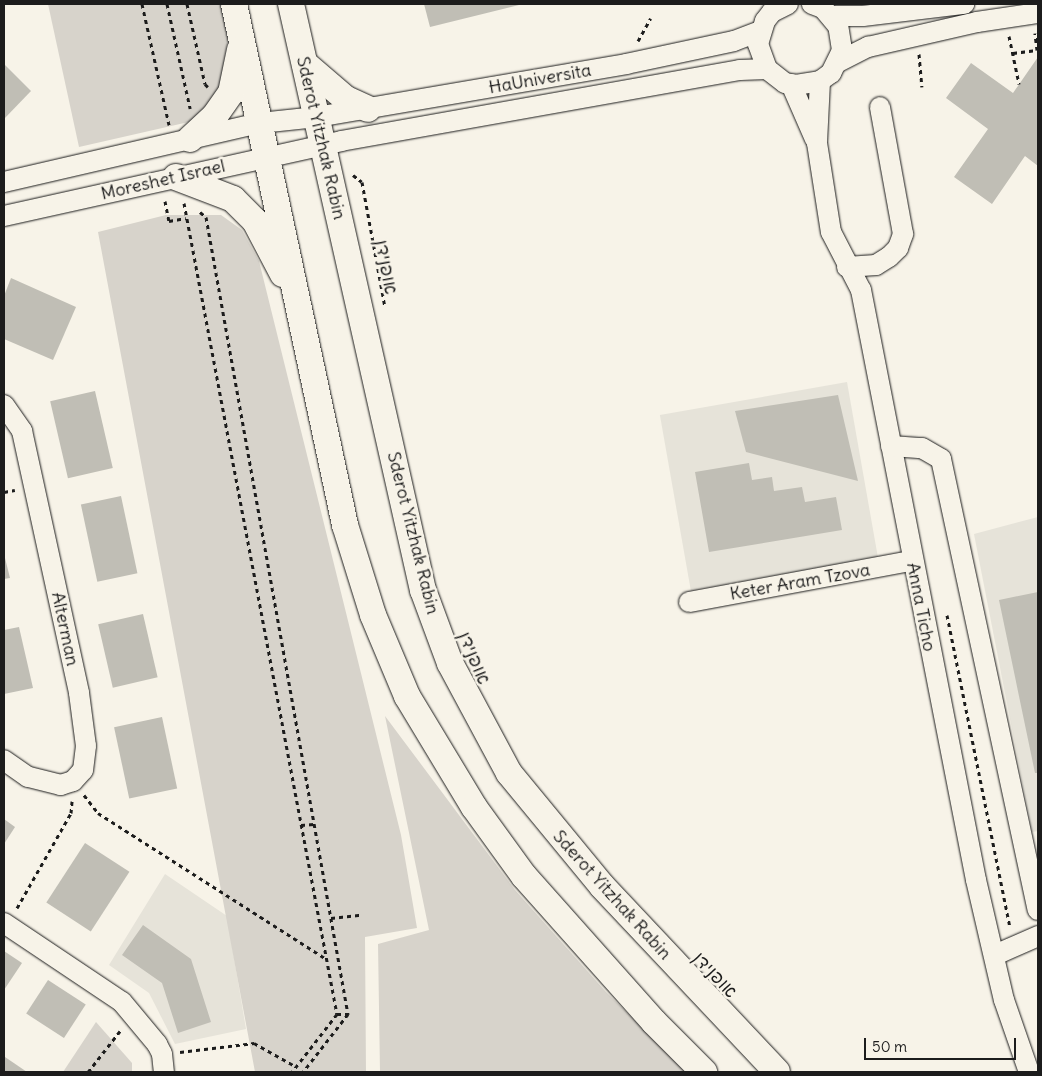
<!DOCTYPE html>
<html>
<head>
<meta charset="utf-8">
<style>
  body { margin:0 }
  #map { position:relative; width:1042px; height:1076px; overflow:hidden; background:#f7f3e8; font-family:Delius,"Playpen Sans Hebrew",sans-serif }
  div>[style] { position:absolute }
  .built>* { inset:0; background:#e6e3d9; transform-origin:0 0 }
  .green>* { inset:0; background:#d7d3cb }
  .building>* { inset:0; background:#c0beb5; transform-origin:0 0 }
  .path>* { height:3px; margin-top:-1.5px; transform-origin:0; background:repeating-linear-gradient(90deg,#1c1c1c 0 4px,transparent 0 8px) }
  .roads { filter:drop-shadow(0 0 1px #1c1c1c) drop-shadow(0 0 1px #1c1c1c) }
  .minor>* { height:20px; margin:-10px; padding:0 10px; transform-origin:10px; border-radius:10px; background:#f7f3e8 }
  .major>* { height:26px; margin:-13px; padding:0 13px; transform-origin:13px; border-radius:13px; background:#f7f3e8 }
  span { translate:-50% -50%; white-space:nowrap; text-align:center; line-height:1.15; -webkit-text-stroke:5px #f7f3e8; paint-order:stroke }
  .street-label { font-size:18px; color:#1c1c1c }
  .frame { position:absolute; inset:0; border:5px solid #1c1c1c; pointer-events:none }
  .scale { position:absolute; left:864px; top:1038px; width:152px; height:22px; box-sizing:border-box; border:2px solid #1c1c1c; border-top:0; padding-left:6px; font-size:15px; line-height:18px; white-space:nowrap; color:#1c1c1c; -webkit-text-stroke:4px #f7f3e8; paint-order:stroke }
</style>
</head>
<body>
<div id="map">
  <div class="built">
    <div style="left:847px;top:382px;width:179px;height:190px;rotate:80deg"></div>
    <div style="clip-path:polygon(1038px 517px,1038px 831px,1032px 832px,974px 534px)"></div>
    <div style="clip-path:polygon(165px 874px,227px 916px,246px 1029px,175px 1044px,149px 993px,109px 965px)"></div>
  </div>
  <div class="green">
    <div style="clip-path:polygon(48px 4px,221px 4px,228px 38px,219px 94px,193px 121px,79px 147px)"></div>
    <div style="clip-path:polygon(166px 215px,221px 215px,242px 230px,259px 261px,401px 835px,417px 928px,365px 937px,366px 1072px,255px 1072px,98px 232px)"></div>
    <div style="clip-path:polygon(385px 716px,515px 890px,606px 992px,687px 1072px,380px 1072px,378px 944px,429px 930px)"></div>
    <div style="clip-path:polygon(96px 1022px,132px 1063px,132px 1072px,63px 1072px)"></div>
  </div>
  <div class="building">
    <div style="clip-path:polygon(424px 4px,523px 4px,430px 27px)"></div>
    <div style="clip-path:polygon(1038px 57px,1038px 166px,1025px 156px,992px 204px,954px 177px,988px 129px,946px 98px,971px 63px,1013px 93px)"></div>
    <div style="clip-path:polygon(4px 64px,31px 91px,4px 119px)"></div>
    <div style="clip-path:polygon(11px 278px,76px 307px,53px 360px,4px 339px,4px 296px)"></div>
    <div style="left:95px;top:391px;width:79px;height:46px;rotate:77deg"></div>
    <div style="clip-path:polygon(838px 395px,858px 481px,746px 452px,735px 411px)"></div>
    <div style="clip-path:polygon(749px 463px,752px 480px,772px 477px,774px 491px,802px 487px,805px 502px,836px 497px,842px 530px,709px 552px,695px 472px)"></div>
    <div style="left:121px;top:496px;width:79px;height:41px;rotate:78deg"></div>
    <div style="clip-path:polygon(4px 554px,10px 578px,4px 579px)"></div>
    <div style="clip-path:polygon(1038px 592px,1038px 773px,1035px 773px,999px 600px)"></div>
    <div style="left:143px;top:614px;width:65px;height:46px;rotate:77deg"></div>
    <div style="clip-path:polygon(19px 627px,33px 688px,4px 694px,4px 630px)"></div>
    <div style="left:162px;top:717px;width:73px;height:49px;rotate:78deg"></div>
    <div style="clip-path:polygon(4px 819px,15px 827px,4px 844px)"></div>
    <div style="left:85px;top:843px;width:53px;height:71px;rotate:33deg"></div>
    <div style="clip-path:polygon(143px 925px,191px 959px,211px 1022px,178px 1033px,162px 983px,122px 955px)"></div>
    <div style="clip-path:polygon(4px 951px,22px 963px,4px 990px)"></div>
    <div style="left:48px;top:980px;width:45px;height:40px;rotate:33deg"></div>
    <div style="clip-path:polygon(5px 1057px,27px 1072px,4px 1072px)"></div>
  </div>
  <div class="path">
    <div style="left:142px;top:4px;width:124px;rotate:77.4deg"></div>
    <div style="left:167px;top:4px;width:107px;rotate:77.5deg"></div>
    <div style="left:187px;top:4px;width:82px;rotate:77.3deg"></div>
    <div style="left:205px;top:84px;width:4px;rotate:45deg"></div>
    <div style="left:1009px;top:36px;width:49px;rotate:78.2deg"></div>
    <div style="left:638px;top:41px;width:26px;rotate:-61deg"></div>
    <div style="left:1013px;top:53px;width:24px;rotate:-7deg"></div>
    <div style="left:1037px;top:50px;width:17px;rotate:-97deg"></div>
    <div style="left:919px;top:54px;width:33px;rotate:85deg"></div>
    <div style="left:353px;top:175px;width:11px;rotate:38deg"></div>
    <div style="left:362px;top:182px;width:127px;rotate:79.6deg"></div>
    <div style="left:165px;top:201px;width:20px;rotate:79deg"></div>
    <div style="left:169px;top:221px;width:17px;rotate:-10deg"></div>
    <div style="left:184px;top:203px;width:825px;rotate:79.32deg"></div>
    <div style="left:337px;top:1014px;width:73px;rotate:127.8deg"></div>
    <div style="left:200px;top:212px;width:8px;rotate:40deg"></div>
    <div style="left:206px;top:217px;width:810px;rotate:79.9deg"></div>
    <div style="left:348px;top:1014px;width:73px;rotate:127.8deg"></div>
    <div style="left:4px;top:492px;width:11px;rotate:-10deg"></div>
    <div style="left:947px;top:615px;width:318px;rotate:78.6deg"></div>
    <div style="left:84px;top:795px;width:23px;rotate:52deg"></div>
    <div style="left:98px;top:813px;width:271px;rotate:32.6deg"></div>
    <div style="left:301px;top:825px;width:13px;rotate:-4deg"></div>
    <div style="left:17px;top:908px;width:109px;rotate:-60.4deg"></div>
    <div style="left:71px;top:813px;width:12px;rotate:-85deg"></div>
    <div style="left:331px;top:918px;width:30px;rotate:-6deg"></div>
    <div style="left:337px;top:1014px;width:11px"></div>
    <div style="left:180px;top:1052px;width:75px;rotate:-6.9deg"></div>
    <div style="left:254px;top:1043px;width:47px;rotate:29.3deg"></div>
    <div style="left:88px;top:1072px;width:52px;rotate:-52deg"></div>
  </div>
  <div class="roads">
    <div class="minor">
      <div style="left:788px;top:4px;width:18px;rotate:153deg"></div>
      <div style="left:772px;top:12px;width:11px;rotate:128deg"></div>
      <div style="left:765px;top:21px;width:24px;rotate:107deg"></div>
      <div style="left:758px;top:44px;width:27px;rotate:70deg"></div>
      <div style="left:767px;top:69px;width:23px;rotate:38deg"></div>
      <div style="left:785px;top:83px;width:11px;rotate:10deg"></div>
      <div style="left:796px;top:85px;width:24px;rotate:-9deg"></div>
      <div style="left:820px;top:81px;width:14px;rotate:-36deg"></div>
      <div style="left:831px;top:73px;width:25px;rotate:-64deg"></div>
      <div style="left:842px;top:50px;width:24px;rotate:-99deg"></div>
      <div style="left:838px;top:26px;width:23px;rotate:-130deg"></div>
      <div style="left:823px;top:8px;width:12px;rotate:-160deg"></div>
      <div style="left:831px;top:16px;width:32px"></div>
      <div style="left:863px;top:16px;width:102px;rotate:-6.8deg"></div>
      <div style="left:838px;top:62px;width:34px;rotate:-27deg"></div>
      <div style="left:868px;top:47px;width:112px;rotate:-12.9deg"></div>
      <div style="left:977px;top:22px;width:62px;rotate:-8.4deg"></div>
      <div style="left:820px;top:81px;width:62px;rotate:92.8deg"></div>
      <div style="left:817px;top:143px;width:90px;rotate:81.1deg"></div>
      <div style="left:831px;top:232px;width:65px;rotate:62.7deg"></div>
      <div style="left:861px;top:290px;width:601px;rotate:78.97deg"></div>
      <div style="left:976px;top:880px;width:123px;rotate:76.9deg"></div>
      <div style="left:1004px;top:1000px;width:76px;rotate:70.9deg"></div>
      <div style="left:791px;top:84px;width:60px;rotate:66.4deg"></div>
      <div style="left:4px;top:182px;width:263px;rotate:-13deg"></div>
      <div style="left:260px;top:123px;width:57px;rotate:-6deg"></div>
      <div style="left:317px;top:117px;width:314px;rotate:-9.7deg"></div>
      <div style="left:626px;top:64px;width:110px;rotate:-12deg"></div>
      <div style="left:734px;top:41px;width:28px;rotate:-21deg"></div>
      <div style="left:4px;top:216px;width:345px;rotate:-12.5deg"></div>
      <div style="left:341px;top:141px;width:405px;rotate:-10.1deg"></div>
      <div style="left:740px;top:70px;width:27px;rotate:-2deg"></div>
      <div style="left:847px;top:267px;width:29px;rotate:-4deg"></div>
      <div style="left:876px;top:265px;width:15px;rotate:-32deg"></div>
      <div style="left:889px;top:257px;width:13px;rotate:-45deg"></div>
      <div style="left:898px;top:248px;width:15px;rotate:-70deg"></div>
      <div style="left:903px;top:234px;width:129px;rotate:-100.3deg"></div>
      <div style="left:4px;top:405px;width:32px;rotate:55deg"></div>
      <div style="left:22px;top:431px;width:268px;rotate:77.7deg"></div>
      <div style="left:79px;top:693px;width:53px;rotate:82.5deg"></div>
      <div style="left:86px;top:746px;width:24px;rotate:97deg"></div>
      <div style="left:83px;top:770px;width:15px;rotate:132deg"></div>
      <div style="left:73px;top:781px;width:13px;rotate:162deg"></div>
      <div style="left:61px;top:785px;width:34px;rotate:-166deg"></div>
      <div style="left:28px;top:777px;width:29px;rotate:-145deg"></div>
      <div style="left:891px;top:446px;width:31px;rotate:4deg"></div>
      <div style="left:922px;top:448px;width:22px;rotate:30deg"></div>
      <div style="left:941px;top:459px;width:461px;rotate:77.9deg"></div>
      <div style="left:689px;top:602px;width:226px;rotate:-10.5deg"></div>
      <div style="left:4px;top:923px;width:142px;rotate:33.8deg"></div>
      <div style="left:122px;top:1002px;width:55px;rotate:50.2deg"></div>
      <div style="left:157px;top:1044px;width:11px;rotate:63deg"></div>
      <div style="left:162px;top:1054px;width:18px;rotate:84deg"></div>
      <div style="left:995px;top:955px;width:47px;rotate:-23.8deg"></div>
    </div>
    <div class="major">
      <div style="left:234px;top:4px;width:533px;rotate:77.97deg"></div>
      <div style="left:345px;top:525px;width:94px;rotate:72.7deg"></div>
      <div style="left:373px;top:615px;width:88px;rotate:67.2deg"></div>
      <div style="left:407px;top:696px;width:130px;rotate:58.9deg"></div>
      <div style="left:474px;top:807px;width:85px;rotate:54.1deg"></div>
      <div style="left:524px;top:876px;width:195px;rotate:48.3deg"></div>
      <div style="left:654px;top:1022px;width:71px;rotate:45deg"></div>
      <div style="left:291px;top:4px;width:601px;rotate:77.31deg"></div>
      <div style="left:423px;top:590px;width:78px;rotate:69.7deg"></div>
      <div style="left:450px;top:663px;width:125px;rotate:61.8deg"></div>
      <div style="left:509px;top:773px;width:146px;rotate:50.5deg"></div>
      <div style="left:602px;top:886px;width:255px;rotate:46.7deg"></div>
      <div style="left:305px;top:64px;width:54px;rotate:40.5deg"></div>
      <div style="left:346px;top:99px;width:24px;rotate:24deg"></div>
      <div style="left:190px;top:139px;width:33px;rotate:-43deg"></div>
      <div style="left:214px;top:117px;width:29px;rotate:-55deg"></div>
      <div style="left:231px;top:93px;width:44px;rotate:-78.2deg"></div>
      <div style="left:176px;top:177px;width:61px;rotate:21.1deg"></div>
      <div style="left:233px;top:199px;width:31px;rotate:45deg"></div>
      <div style="left:255px;top:221px;width:60px;rotate:62.2deg"></div>
    </div>
  </div>
  <div class="street-label">
    <span style="left:540px;top:79px;rotate:-10deg">HaUniversita</span>
    <span style="left:321px;top:138px;rotate:77deg">Sderot Yitzhak Rabin</span>
    <span style="left:163px;top:180px;rotate:-13deg">Moreshet Israel</span>
    <span style="left:386px;top:267px;rotate:79deg">אופנידן</span>
    <span style="left:413px;top:533px;rotate:76deg">Sderot Yitzhak Rabin</span>
    <span style="left:800px;top:582px;rotate:-10deg">Keter Aram Tzova</span>
    <span style="left:921px;top:607px;rotate:79deg">Anna Ticho</span>
    <span style="left:65px;top:629px;rotate:78deg">Alterman</span>
    <span style="left:474px;top:658px;rotate:67deg">אופנידן</span>
    <span style="left:612px;top:895px;rotate:48deg">Sderot Yitzhak Rabin</span>
    <span style="left:715px;top:975px;rotate:47deg">אופנידן</span>
  </div>
  <div class="frame"></div>
  <div class="scale">50 m</div>
</div>
</body>
</html>
